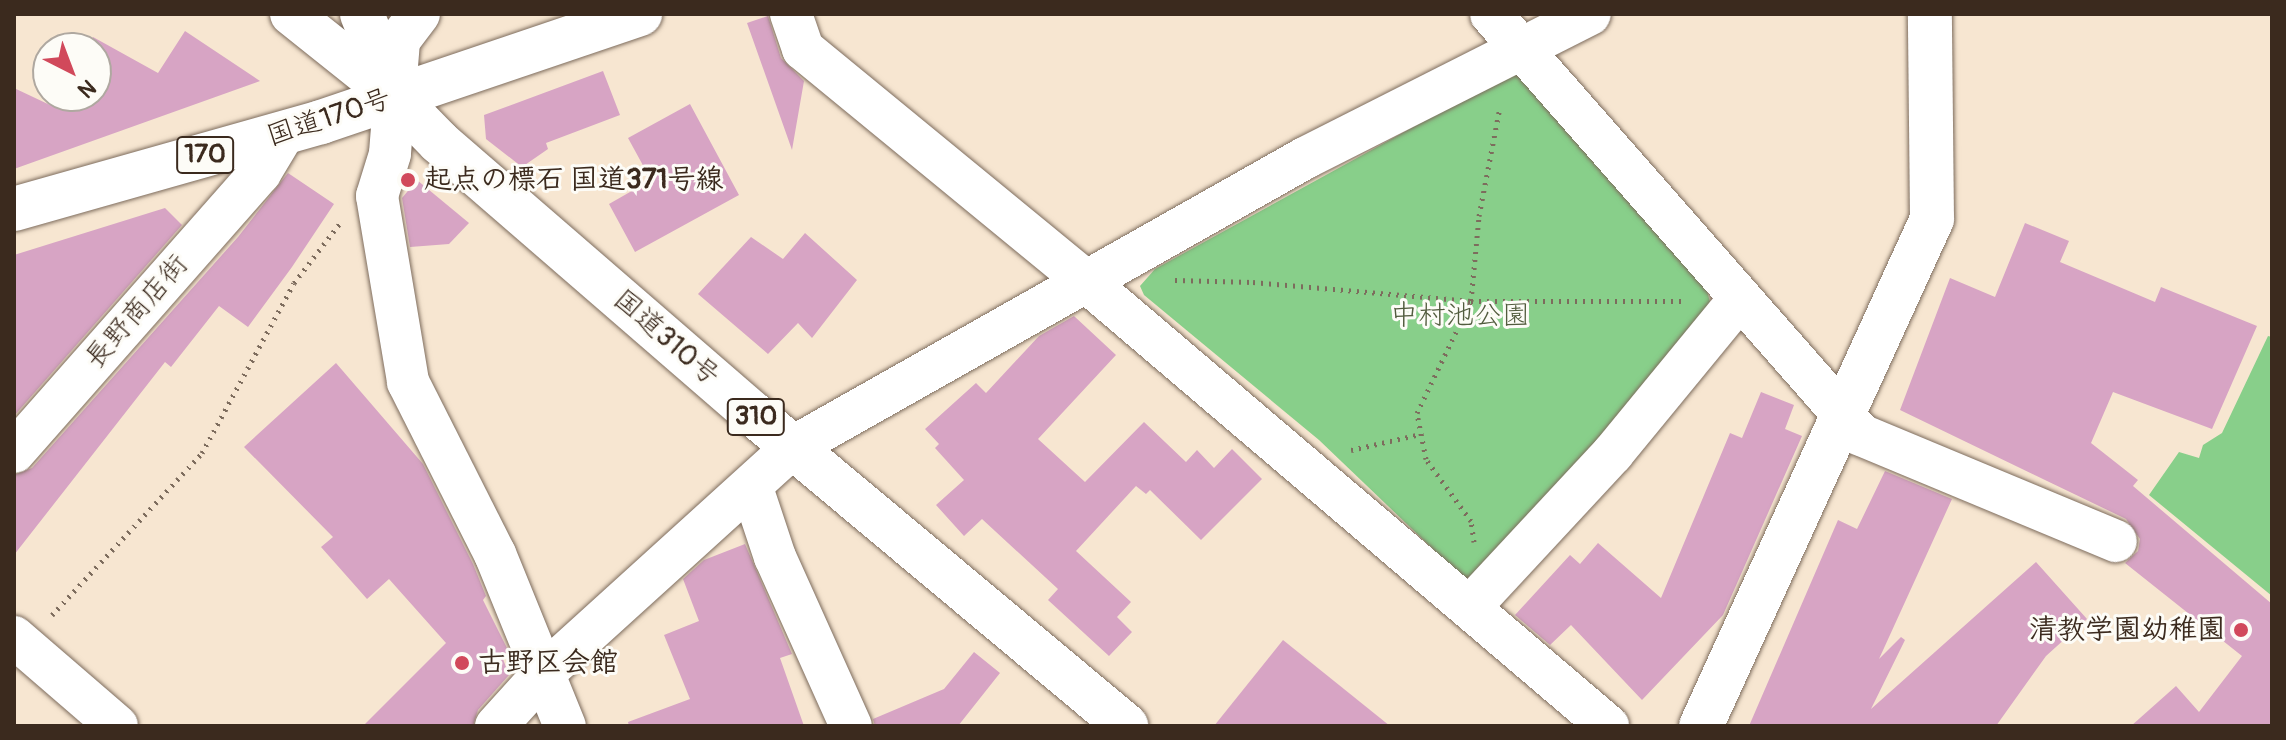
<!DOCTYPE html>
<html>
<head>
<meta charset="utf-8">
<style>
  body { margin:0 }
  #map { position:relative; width:2286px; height:740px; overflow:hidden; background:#f7e6d1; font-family:Pangolin,"Klee One",sans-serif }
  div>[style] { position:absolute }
  .green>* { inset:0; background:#88cf8a }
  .building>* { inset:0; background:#d7a4c4 }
  .path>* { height:5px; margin-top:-2.5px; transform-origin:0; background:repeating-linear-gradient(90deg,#7d6c5d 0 2px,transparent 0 8px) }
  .roads { filter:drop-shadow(0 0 2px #7d6c5d) drop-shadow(0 0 2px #7d6c5d) }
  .street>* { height:42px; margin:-21px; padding:0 21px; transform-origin:21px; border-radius:21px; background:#fff }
  .secondary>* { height:44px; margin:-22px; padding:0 22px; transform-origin:22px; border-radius:22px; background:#fff }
  .highway>* { height:44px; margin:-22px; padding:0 22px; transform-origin:22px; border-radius:22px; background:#fff }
  .dots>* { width:22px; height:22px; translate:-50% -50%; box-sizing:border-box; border:4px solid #fdfcf7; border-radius:50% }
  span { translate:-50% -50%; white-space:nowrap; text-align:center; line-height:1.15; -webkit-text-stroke:6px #fdfcf7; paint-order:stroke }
  .shield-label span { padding:2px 6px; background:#fdfcf7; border:2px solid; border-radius:6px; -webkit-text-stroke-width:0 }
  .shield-label { font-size:26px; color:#3b2a1e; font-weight:700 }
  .street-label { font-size:28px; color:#3b2a1e }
  .poi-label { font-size:28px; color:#3b2a1e; font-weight:700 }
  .left { translate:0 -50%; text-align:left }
  .right { translate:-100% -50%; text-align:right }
  .park-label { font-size:28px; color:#525c3e }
  .frame { position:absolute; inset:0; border:16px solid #3b2a1e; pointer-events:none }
  .north { position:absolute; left:32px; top:32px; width:80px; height:80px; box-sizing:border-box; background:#fdfcf7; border:2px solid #afa8a0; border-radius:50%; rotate:138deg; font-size:22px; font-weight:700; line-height:32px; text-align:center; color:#3b2a1e }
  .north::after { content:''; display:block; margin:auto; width:28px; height:36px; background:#d1495b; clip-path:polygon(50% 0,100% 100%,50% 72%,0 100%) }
</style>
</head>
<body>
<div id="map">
  <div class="green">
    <div style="clip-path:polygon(1517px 70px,1706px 287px,1710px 302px,1481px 595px,1319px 440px,1144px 295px,1140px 286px,1155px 269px)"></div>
    <div style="clip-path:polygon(2268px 336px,2272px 337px,2272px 596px,2149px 495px,2179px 452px,2199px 458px,2203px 445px,2222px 433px)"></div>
  </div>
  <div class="building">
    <div style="clip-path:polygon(768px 16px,781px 58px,804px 81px,792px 150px,747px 23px)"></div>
    <div style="clip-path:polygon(185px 31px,260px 81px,14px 169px,14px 88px,50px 105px,56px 96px,96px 96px,96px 48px,86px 48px,93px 37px,158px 73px)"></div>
    <div style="clip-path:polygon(603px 71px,620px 115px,546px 143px,548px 149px,522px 167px,486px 139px,484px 115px)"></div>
    <div style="clip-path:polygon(690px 104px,739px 195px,635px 252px,609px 204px,651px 180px,628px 138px)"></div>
    <div style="clip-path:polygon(288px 173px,334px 204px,292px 267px,248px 327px,219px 306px,171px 367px,165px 362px,14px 555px,14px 475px,32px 468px,238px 237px)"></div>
    <div style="clip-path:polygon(417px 180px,469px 223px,449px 244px,410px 247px,402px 198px)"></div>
    <div style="clip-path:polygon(165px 208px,182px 225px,14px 416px,14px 255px)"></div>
    <div style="clip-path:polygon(2025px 223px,2069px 241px,2060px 262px,2155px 302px,2161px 287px,2257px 326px,2212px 429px,2113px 392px,2091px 443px,2138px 480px,2133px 486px,2272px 604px,2272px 726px,2131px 726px,2176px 686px,2199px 712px,2242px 656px,2125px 563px,2138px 551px,2140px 539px,2126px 519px,1900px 410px,1950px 278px,1995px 297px)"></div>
    <div style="clip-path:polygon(805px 233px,857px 280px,812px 338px,798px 323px,768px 354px,698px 294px,751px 237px,783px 259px)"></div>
    <div style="clip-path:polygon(1074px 316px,1116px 355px,1038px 439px,1085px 482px,1144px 422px,1186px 462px,1197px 450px,1214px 468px,1232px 449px,1262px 479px,1201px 540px,1150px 490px,1146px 494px,1136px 486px,1076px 551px,1131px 602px,1117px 617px,1132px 632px,1109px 656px,1048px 600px,1058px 589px,982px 519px,964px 536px,936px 505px,964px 480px,935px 448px,939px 444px,925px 429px,976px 383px,986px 393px,1039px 336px)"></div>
    <div style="clip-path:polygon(336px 363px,423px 464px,473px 564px,486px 596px,483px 600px,509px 652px,503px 659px,509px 675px,478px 710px,473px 726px,363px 726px,446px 643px,389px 579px,367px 599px,321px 547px,333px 537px,244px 447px)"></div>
    <div style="clip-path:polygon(1761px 392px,1794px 405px,1785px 429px,1802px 436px,1723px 615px,1642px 700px,1571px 625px,1550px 645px,1515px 615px,1570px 555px,1580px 564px,1598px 543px,1661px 598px,1730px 433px,1742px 438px)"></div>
    <div style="clip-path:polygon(1885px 471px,1952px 499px,1879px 659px,1901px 637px,1905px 640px,1871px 709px,2036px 562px,2087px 619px,2046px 656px,1996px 726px,1749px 726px,1838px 520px,1857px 529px)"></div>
    <div style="clip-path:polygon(745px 544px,792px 654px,780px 658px,804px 726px,629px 726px,628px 722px,690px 699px,664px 635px,699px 621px,683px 579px,704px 560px)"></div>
    <div style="clip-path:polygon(1283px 640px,1390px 726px,1214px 726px)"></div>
    <div style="clip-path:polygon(974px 652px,1000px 673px,958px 726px,875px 726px,873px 719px,944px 689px)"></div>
  </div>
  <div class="path">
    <div style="left:1175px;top:280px;width:78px;rotate:1.5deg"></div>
    <div style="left:1253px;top:282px;width:219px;rotate:5deg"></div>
    <div style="left:1471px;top:301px;width:213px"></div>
    <div style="left:1351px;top:450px;width:72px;rotate:-12.9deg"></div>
    <div style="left:1474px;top:542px;width:21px;rotate:-98deg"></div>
    <div style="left:1471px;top:521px;width:77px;rotate:-126deg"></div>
    <div style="left:1426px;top:459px;width:47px;rotate:-101.1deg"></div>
    <div style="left:1417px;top:413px;width:124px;rotate:-64.3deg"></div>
    <div style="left:1471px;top:301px;width:85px;rotate:-84.6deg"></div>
    <div style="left:1479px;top:216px;width:111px;rotate:-79.1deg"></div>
    <div style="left:52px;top:615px;width:221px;rotate:-47.2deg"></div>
    <div style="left:202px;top:453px;width:193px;rotate:-61.6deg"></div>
    <div style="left:294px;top:283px;width:76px;rotate:-52.5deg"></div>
  </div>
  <div class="roads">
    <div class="street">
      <div style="left:291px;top:14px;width:133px;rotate:38.6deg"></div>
      <div style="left:419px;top:14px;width:34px;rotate:127deg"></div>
      <div style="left:399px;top:41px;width:113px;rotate:94.6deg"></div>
      <div style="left:390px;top:154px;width:44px;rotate:107.2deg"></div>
      <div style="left:377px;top:196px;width:189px;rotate:80.5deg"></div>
      <div style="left:408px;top:382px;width:193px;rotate:63.2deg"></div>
      <div style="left:495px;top:554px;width:186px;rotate:67.9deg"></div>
      <div style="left:791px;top:14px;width:37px;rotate:71deg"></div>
      <div style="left:803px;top:49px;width:370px;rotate:39.4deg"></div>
      <div style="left:1089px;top:284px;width:682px;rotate:40.42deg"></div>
      <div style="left:1491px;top:14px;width:560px;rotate:48.69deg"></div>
      <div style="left:1861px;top:435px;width:276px;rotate:22.6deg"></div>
      <div style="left:14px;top:452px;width:372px;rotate:-48.6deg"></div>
      <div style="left:260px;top:173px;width:47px;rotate:-59deg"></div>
      <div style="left:752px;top:488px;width:73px;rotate:71.6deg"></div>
      <div style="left:775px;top:557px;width:185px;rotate:65.8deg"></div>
      <div style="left:1470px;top:607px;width:210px;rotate:-47.1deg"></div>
      <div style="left:1613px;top:453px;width:197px;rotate:-50.6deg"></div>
      <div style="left:14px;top:637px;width:136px;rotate:40.8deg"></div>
      <div style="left:496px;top:726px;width:72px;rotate:-47.8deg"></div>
      <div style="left:544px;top:673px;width:336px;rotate:-42.2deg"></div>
      <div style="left:793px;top:447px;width:588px;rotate:-29.44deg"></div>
      <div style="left:1305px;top:158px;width:319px;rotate:-26.8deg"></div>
    </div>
    <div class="secondary">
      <div style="left:1701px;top:726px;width:557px;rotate:-65.5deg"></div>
      <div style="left:1932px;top:219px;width:205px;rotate:-90.6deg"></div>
    </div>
    <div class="highway">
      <div style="left:362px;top:14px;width:89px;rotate:68.3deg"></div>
      <div style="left:395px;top:97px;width:63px;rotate:45.6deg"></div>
      <div style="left:439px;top:142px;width:414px;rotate:40.9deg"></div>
      <div style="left:752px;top:413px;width:488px;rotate:39.9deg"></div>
      <div style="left:14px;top:209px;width:319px;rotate:-15.8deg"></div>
      <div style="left:321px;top:122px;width:337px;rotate:-18.7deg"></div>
    </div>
  </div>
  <div class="dots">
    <div style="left:408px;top:180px;background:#d1495b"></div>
    <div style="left:2241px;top:630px;background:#d1495b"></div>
    <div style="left:462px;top:663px;background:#d1495b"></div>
  </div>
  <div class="shield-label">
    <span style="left:205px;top:155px">170</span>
    <span style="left:756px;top:417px">310</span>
  </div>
  <div class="street-label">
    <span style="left:329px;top:118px;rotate:-18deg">国道170号</span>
    <span style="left:137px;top:312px;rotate:-49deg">長野商店街</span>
    <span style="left:666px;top:338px;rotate:41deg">国道310号</span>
  </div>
  <div class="poi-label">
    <span class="left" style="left:424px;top:180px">起点の標石 国道371号線</span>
    <span class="right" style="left:2225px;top:630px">清教学園幼稚園</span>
    <span class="left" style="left:478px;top:663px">古野区会館</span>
  </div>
  <div class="park-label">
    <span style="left:1460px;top:316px">中村池公園</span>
  </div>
  <div class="frame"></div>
  <div class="north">N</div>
</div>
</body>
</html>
